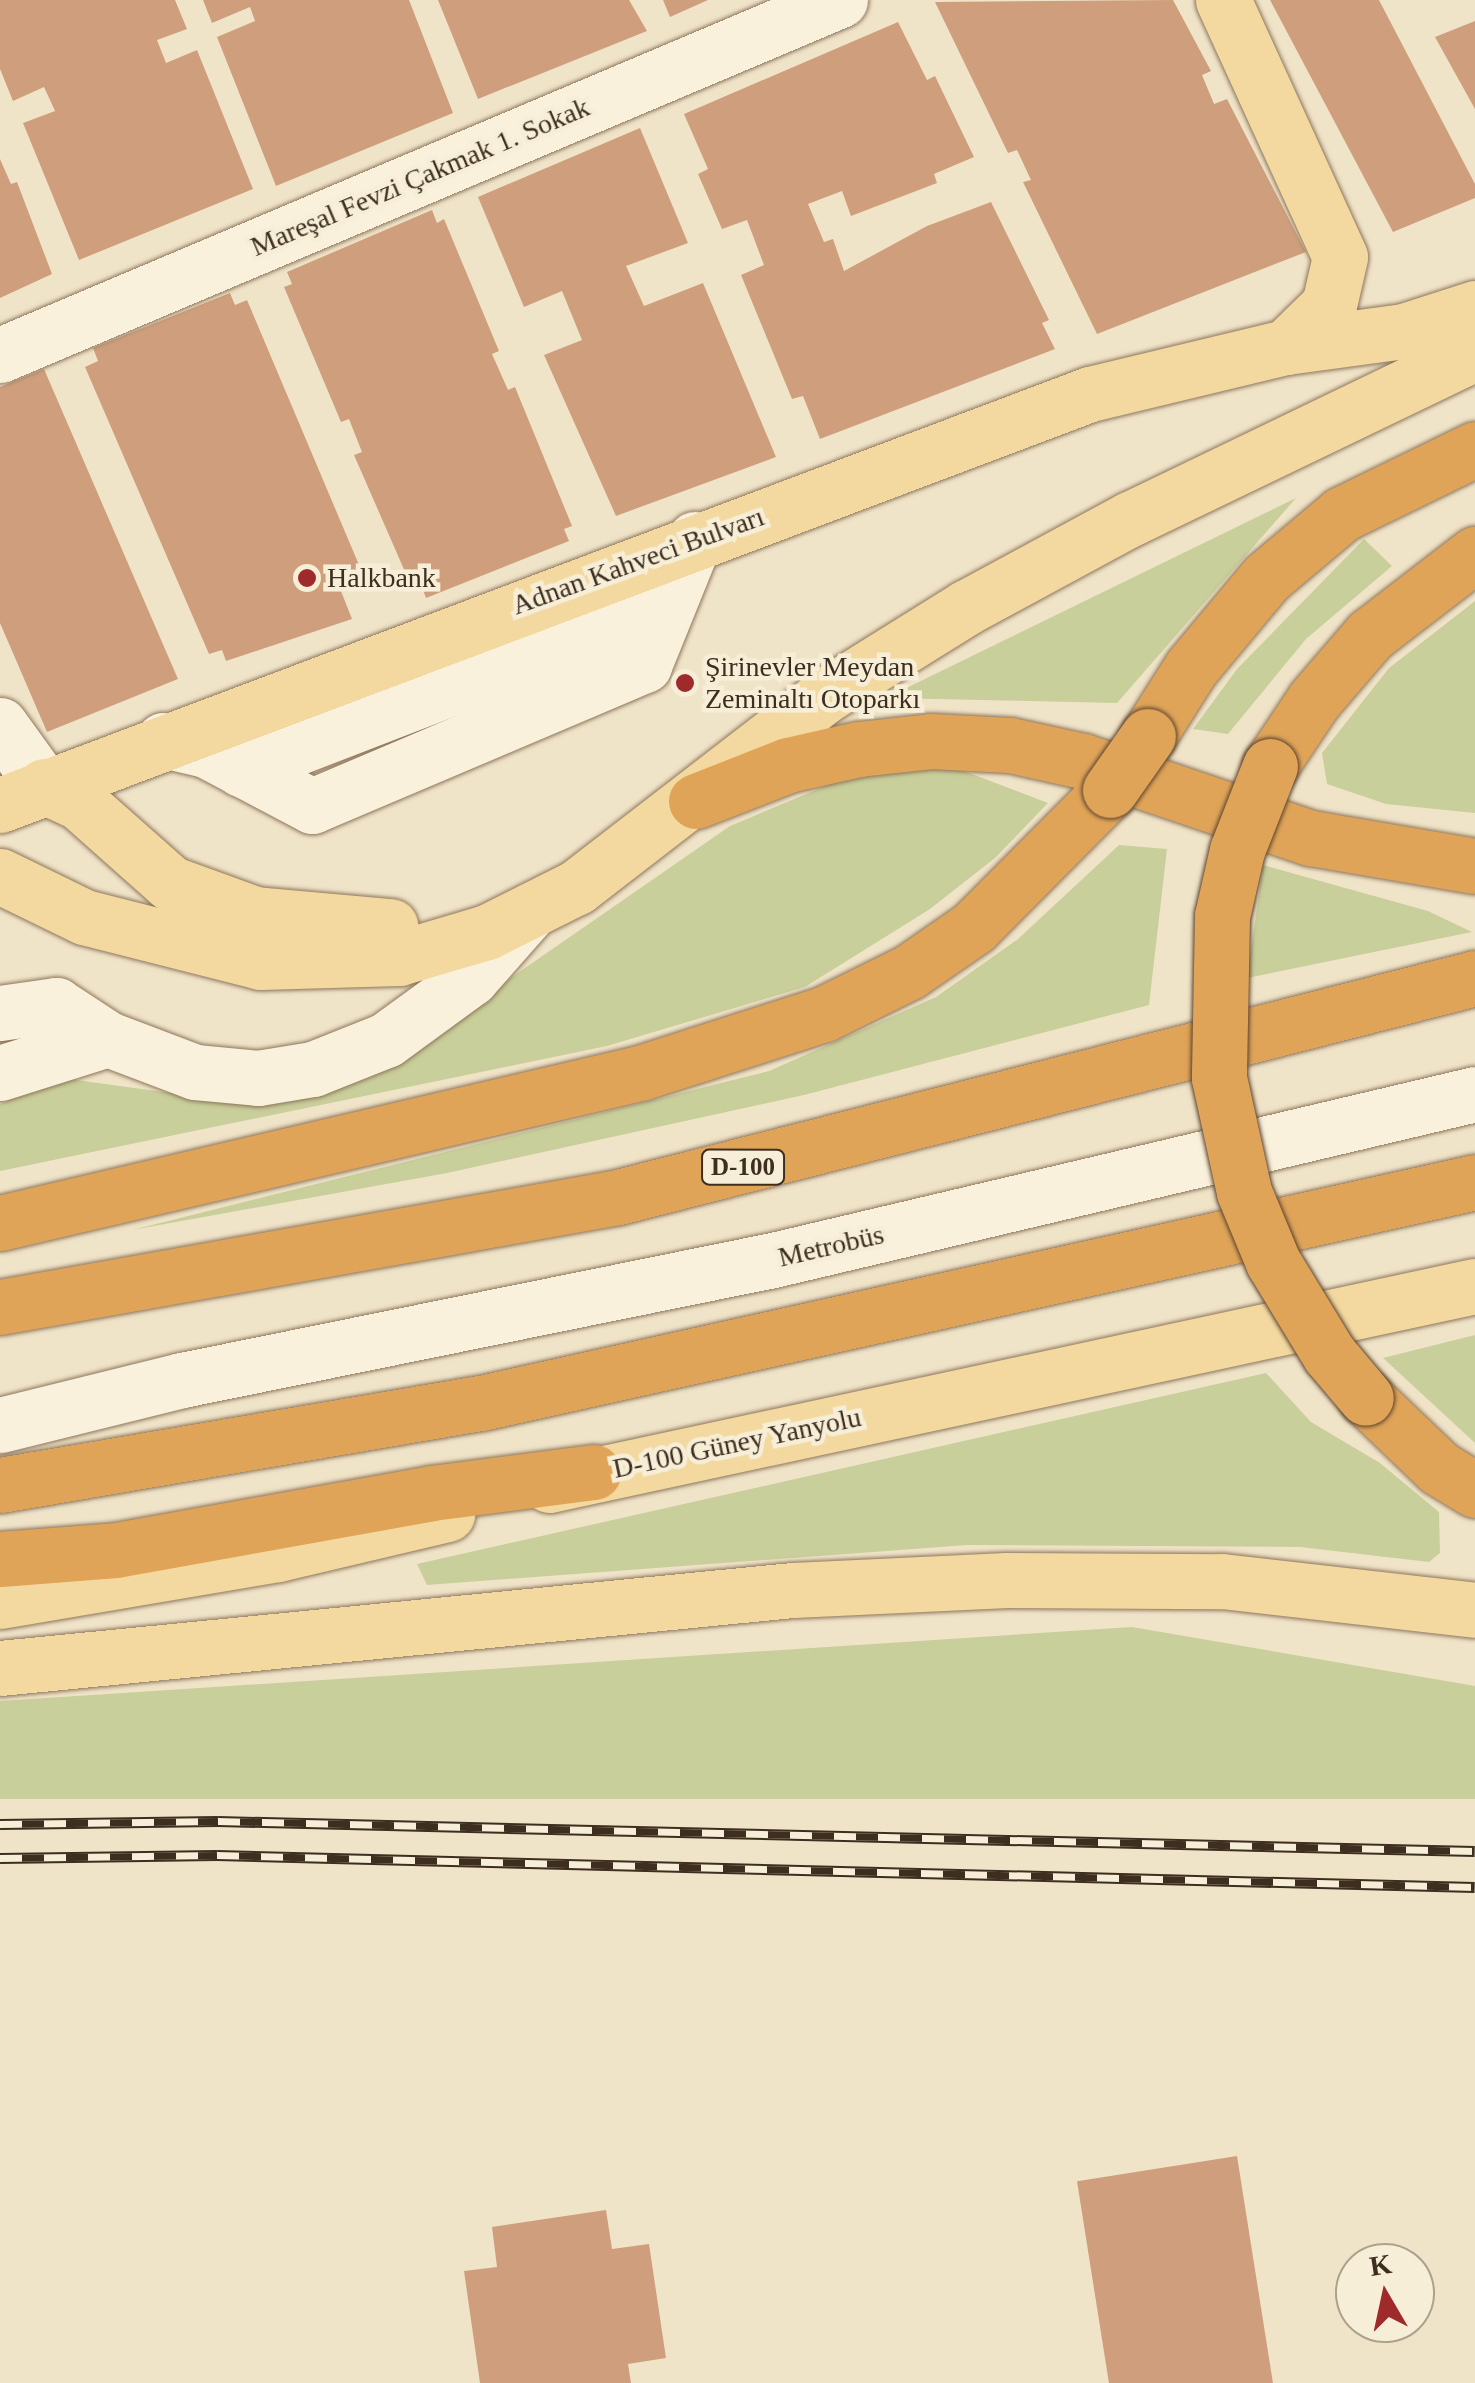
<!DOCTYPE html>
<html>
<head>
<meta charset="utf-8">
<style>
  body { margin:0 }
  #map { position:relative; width:1475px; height:2383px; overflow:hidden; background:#f0e4c8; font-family:Georgia,serif }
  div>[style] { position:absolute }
  .green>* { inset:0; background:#c9cf9b }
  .building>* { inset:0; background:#cf9f7d; transform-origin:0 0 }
  .roads { filter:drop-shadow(0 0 2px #8d765c) drop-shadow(0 0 2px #8d765c) }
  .minor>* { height:55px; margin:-27.5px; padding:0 27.5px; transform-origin:27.5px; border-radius:27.5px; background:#faf1dc }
  .major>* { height:55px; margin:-27.5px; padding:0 27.5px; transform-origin:27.5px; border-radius:27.5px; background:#f3d9a0 }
  .highway>* { height:55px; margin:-27.5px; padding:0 27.5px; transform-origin:27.5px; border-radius:27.5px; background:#e0a458 }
  .rail>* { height:11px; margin-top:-5.5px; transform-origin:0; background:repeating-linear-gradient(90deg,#f7eed8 0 22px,#3d2e20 0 44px); box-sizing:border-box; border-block:2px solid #3d2e20 }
  .bridges { filter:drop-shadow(0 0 2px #5b4430) drop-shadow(0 0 2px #5b4430) }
  .highway-bridge>* { height:55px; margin:-27.5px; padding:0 27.5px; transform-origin:27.5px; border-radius:27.5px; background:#e0a458 }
  .dots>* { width:28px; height:28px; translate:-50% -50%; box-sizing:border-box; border:5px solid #f7eed8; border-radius:50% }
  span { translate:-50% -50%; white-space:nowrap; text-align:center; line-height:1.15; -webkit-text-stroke:9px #f7eed8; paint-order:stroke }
  .shield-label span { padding:2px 8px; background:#f7eed8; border:2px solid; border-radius:8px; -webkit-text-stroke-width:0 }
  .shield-label { font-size:25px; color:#3d2e20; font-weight:700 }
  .street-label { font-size:28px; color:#3d2e20 }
  .poi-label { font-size:28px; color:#3d2e20 }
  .left { translate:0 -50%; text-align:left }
  .north { position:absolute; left:1335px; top:2243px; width:100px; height:100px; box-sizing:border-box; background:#f7eed8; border:2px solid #ada18e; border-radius:50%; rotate:351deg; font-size:28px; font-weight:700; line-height:40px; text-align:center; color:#3d2e20 }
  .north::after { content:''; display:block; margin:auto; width:35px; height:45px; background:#9e2a2b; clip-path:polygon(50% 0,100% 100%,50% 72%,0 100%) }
</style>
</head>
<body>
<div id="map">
  <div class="green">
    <div style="clip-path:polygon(1296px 498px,1117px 703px,886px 698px)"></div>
    <div style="clip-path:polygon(1364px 539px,1392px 566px,1306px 639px,1228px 734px,1193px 729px,1237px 669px)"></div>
    <div style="clip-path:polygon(1475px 601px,1475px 813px,1386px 804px,1327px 784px,1322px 753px,1389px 668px)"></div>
    <div style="clip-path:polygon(951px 766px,1048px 803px,995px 858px,930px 909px,805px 987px,607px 1046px,0 1171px,0 1104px,62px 1078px,243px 1103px,398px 1056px,730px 826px,854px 774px)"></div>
    <div style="clip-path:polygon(1119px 845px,1167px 849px,1149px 1005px,804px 1095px,447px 1173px,132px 1230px,769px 1071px,936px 997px,1018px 939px)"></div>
    <div style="clip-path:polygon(1263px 865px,1428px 911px,1472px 932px,1247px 978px)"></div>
    <div style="clip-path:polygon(1475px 1335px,1475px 1443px,1383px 1358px)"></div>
    <div style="clip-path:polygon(1266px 1373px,1311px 1422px,1380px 1463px,1439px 1512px,1440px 1553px,1429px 1562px,1300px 1547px,968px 1545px,427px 1585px,417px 1564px)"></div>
    <div style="clip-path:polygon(1132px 1627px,1475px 1686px,1475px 1799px,0 1799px,0 1701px)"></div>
  </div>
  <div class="building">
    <div style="clip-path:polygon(0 0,175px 0,187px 29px,157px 40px,166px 63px,197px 50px,253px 189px,79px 260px,23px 123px,55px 111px,44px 87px,13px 101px,0 69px)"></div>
    <div style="clip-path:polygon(203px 0,409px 0,453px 113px,276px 186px,217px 37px,255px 21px,250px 7px,212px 23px)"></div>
    <div style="clip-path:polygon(438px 0,629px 0,647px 31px,478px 99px)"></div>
    <div style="clip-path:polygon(663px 0,708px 0,670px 17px)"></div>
    <div style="clip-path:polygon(1173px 0,1211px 71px,1202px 75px,1214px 104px,1227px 99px,1306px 252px,1097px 334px,1023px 182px,1031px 180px,1017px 150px,1008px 153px,935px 2px)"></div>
    <div style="clip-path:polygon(1270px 0,1379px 0,1475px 184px,1475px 198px,1393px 232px)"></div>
    <div style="clip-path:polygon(1475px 21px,1475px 109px,1435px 37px)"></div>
    <div style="clip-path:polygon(898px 22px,927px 80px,935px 76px,974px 157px,934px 174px,937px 183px,851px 216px,842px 191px,808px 204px,824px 242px,833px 239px,844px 271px,927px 226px,991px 202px,1049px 320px,1042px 323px,1055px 349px,820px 439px,803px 396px,792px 399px,741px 275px,764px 265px,747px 220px,722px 229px,698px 174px,708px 169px,684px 114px)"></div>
    <div style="clip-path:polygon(640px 128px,688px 243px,626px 266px,644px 306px,703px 283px,776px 457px,616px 516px,544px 355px,582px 340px,562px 291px,524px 307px,478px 197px)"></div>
    <div style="clip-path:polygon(0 159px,11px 184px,17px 182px,52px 274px,0 298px)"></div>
    <div style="clip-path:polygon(432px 210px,437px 223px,444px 219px,499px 351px,492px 354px,508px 390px,515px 387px,572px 526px,564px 529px,569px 541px,426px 598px,422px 587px,413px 590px,354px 455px,362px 452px,349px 419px,341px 422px,284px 287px,292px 284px,287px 272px)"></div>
    <div style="clip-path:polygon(230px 293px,235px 305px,247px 300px,362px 572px,339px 586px,352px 619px,226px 661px,222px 650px,209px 654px,85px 367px,98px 361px,93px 348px)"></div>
    <div style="clip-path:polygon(44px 369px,178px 679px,47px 732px,0 623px,0 387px)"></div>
    <div style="left:1237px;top:2156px;width:230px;height:162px;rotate:81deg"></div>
    <div style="clip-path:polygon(606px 2210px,612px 2249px,649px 2244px,666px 2358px,628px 2364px,631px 2383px,480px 2383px,464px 2271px,497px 2267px,492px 2227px)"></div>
  </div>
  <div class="roads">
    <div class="minor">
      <div style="left:0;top:355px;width:912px;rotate:-22.91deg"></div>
      <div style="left:0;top:725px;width:75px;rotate:54.2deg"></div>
      <div style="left:163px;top:740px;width:44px;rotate:13.1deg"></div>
      <div style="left:206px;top:750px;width:120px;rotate:27.8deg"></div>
      <div style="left:312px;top:806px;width:361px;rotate:-23deg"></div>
      <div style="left:644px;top:665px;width:136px;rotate:-68deg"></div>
      <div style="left:241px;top:769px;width:453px;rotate:-21.1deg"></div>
      <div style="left:0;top:1013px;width:57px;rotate:-8.1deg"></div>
      <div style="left:56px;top:1005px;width:62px;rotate:33.2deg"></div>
      <div style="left:108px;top:1039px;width:93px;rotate:20.8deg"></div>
      <div style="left:195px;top:1072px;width:63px;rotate:5.4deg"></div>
      <div style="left:258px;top:1078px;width:56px;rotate:-9.3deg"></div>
      <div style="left:313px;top:1069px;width:79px;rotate:-21.7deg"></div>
      <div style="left:386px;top:1040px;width:105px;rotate:-36.1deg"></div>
      <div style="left:471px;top:978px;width:89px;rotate:-48.6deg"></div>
      <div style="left:0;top:1073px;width:113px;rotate:-17.5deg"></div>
      <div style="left:0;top:1425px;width:187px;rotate:-13.9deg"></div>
      <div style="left:182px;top:1380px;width:603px;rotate:-11.48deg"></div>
      <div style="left:773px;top:1260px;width:721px;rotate:-13.3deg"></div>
    </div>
    <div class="major">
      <div style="left:1223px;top:0;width:282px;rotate:65.5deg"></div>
      <div style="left:1340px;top:257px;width:49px;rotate:102.9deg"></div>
      <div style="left:1329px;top:305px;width:60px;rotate:135.7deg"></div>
      <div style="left:44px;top:786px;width:40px;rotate:25deg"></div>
      <div style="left:80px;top:803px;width:120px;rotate:41.6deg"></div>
      <div style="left:170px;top:883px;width:90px;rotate:20deg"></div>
      <div style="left:255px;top:914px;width:136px;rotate:5.1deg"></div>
      <div style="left:0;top:805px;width:1165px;rotate:-20.66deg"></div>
      <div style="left:1090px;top:394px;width:202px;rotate:-13.5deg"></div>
      <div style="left:1286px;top:347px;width:119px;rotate:-7.7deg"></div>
      <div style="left:1404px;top:331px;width:75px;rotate:-17.9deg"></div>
      <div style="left:0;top:876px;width:93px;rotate:26deg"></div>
      <div style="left:84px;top:917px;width:182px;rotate:14.3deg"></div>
      <div style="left:260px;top:962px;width:139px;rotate:-1.6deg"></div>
      <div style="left:399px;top:958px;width:92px;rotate:-16.5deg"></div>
      <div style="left:487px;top:932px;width:101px;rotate:-26.6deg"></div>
      <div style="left:577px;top:887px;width:312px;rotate:-37.7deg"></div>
      <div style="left:824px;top:696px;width:168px;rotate:-31.9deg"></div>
      <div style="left:967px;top:607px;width:185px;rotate:-28.4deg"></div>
      <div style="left:1130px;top:519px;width:383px;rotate:-25.7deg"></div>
      <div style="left:549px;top:1485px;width:947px;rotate:-12.13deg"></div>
      <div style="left:0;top:1601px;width:282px;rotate:-9.6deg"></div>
      <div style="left:278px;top:1554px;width:174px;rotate:-13.3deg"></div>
      <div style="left:0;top:1668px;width:797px;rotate:-5.62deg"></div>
      <div style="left:793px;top:1590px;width:214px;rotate:-2.7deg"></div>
      <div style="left:1007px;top:1580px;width:215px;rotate:0.3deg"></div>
      <div style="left:1222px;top:1581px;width:255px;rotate:6.5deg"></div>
    </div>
    <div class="highway">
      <div style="left:1148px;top:736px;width:80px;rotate:-57.7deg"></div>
      <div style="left:1191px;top:668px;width:117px;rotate:-50.2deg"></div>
      <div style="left:1266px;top:578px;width:99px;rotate:-40.1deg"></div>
      <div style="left:1342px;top:514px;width:148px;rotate:-26deg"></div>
      <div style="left:1270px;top:766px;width:79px;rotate:-56.3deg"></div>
      <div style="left:1314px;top:700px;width:86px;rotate:-49.3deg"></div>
      <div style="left:1370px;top:635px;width:133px;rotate:-37.6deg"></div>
      <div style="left:696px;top:801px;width:99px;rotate:-21.4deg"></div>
      <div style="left:788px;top:765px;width:73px;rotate:-12.7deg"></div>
      <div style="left:859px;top:749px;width:72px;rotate:-6.3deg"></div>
      <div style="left:931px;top:741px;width:79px;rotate:2.9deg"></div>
      <div style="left:1010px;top:745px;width:75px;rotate:12.4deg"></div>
      <div style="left:1083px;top:761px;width:241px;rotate:18.7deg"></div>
      <div style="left:1311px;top:838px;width:166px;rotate:9.7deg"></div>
      <div style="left:0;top:1223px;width:657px;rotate:-13.19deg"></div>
      <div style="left:640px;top:1073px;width:193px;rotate:-17.8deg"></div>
      <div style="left:824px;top:1014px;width:95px;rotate:-26.3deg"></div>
      <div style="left:909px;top:972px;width:79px;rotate:-34.7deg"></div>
      <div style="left:974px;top:927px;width:193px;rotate:-45.2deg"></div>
      <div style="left:0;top:1307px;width:628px;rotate:-10.09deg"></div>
      <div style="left:618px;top:1197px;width:885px;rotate:-14.33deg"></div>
      <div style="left:1366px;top:1398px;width:101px;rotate:43.8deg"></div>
      <div style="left:1439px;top:1468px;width:42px;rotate:31.4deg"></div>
      <div style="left:0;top:1485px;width:488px;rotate:-9.7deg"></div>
      <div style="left:481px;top:1403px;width:1018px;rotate:-12.53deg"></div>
      <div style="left:0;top:1559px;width:116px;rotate:-4.4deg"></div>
      <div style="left:116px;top:1550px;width:321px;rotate:-10.2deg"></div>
      <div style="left:432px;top:1493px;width:163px;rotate:-7.4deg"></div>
    </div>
  </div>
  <div class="rail">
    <div style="left:0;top:1824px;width:218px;rotate:-0.8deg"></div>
    <div style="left:218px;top:1821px;width:1257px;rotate:1.37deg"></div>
    <div style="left:0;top:1858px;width:217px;rotate:-0.8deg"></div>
    <div style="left:217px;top:1855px;width:1258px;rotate:1.46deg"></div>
  </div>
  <div class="bridges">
    <div class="highway-bridge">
      <div style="left:1270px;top:766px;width:90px;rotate:111.4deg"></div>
      <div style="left:1237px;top:850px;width:68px;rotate:102.8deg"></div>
      <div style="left:1222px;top:916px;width:162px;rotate:91.1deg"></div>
      <div style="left:1219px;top:1078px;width:117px;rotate:77.6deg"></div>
      <div style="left:1244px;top:1192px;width:76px;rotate:67.5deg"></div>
      <div style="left:1273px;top:1262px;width:108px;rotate:58.7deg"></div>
      <div style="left:1329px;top:1354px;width:57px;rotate:49.9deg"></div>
      <div style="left:1110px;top:790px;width:66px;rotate:-54.9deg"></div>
    </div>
  </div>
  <div class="dots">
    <div style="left:307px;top:578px;background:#9e2a2b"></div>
    <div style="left:685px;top:683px;background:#9e2a2b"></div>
  </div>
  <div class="shield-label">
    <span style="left:743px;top:1167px">D-100</span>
  </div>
  <div class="street-label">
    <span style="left:420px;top:177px;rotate:-23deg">Mareşal Fevzi Çakmak 1. Sokak</span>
    <span style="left:638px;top:561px;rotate:-20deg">Adnan Kahveci Bulvarı</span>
    <span style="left:831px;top:1246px;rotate:-13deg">Metrobüs</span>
    <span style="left:737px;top:1443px;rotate:-12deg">D-100 Güney Yanyolu</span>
  </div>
  <div class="poi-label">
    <span class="left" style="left:327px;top:578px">Halkbank</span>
    <span class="left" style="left:705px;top:683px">Şirinevler Meydan<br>Zeminaltı Otoparkı</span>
  </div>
  <div class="north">K</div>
</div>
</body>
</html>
